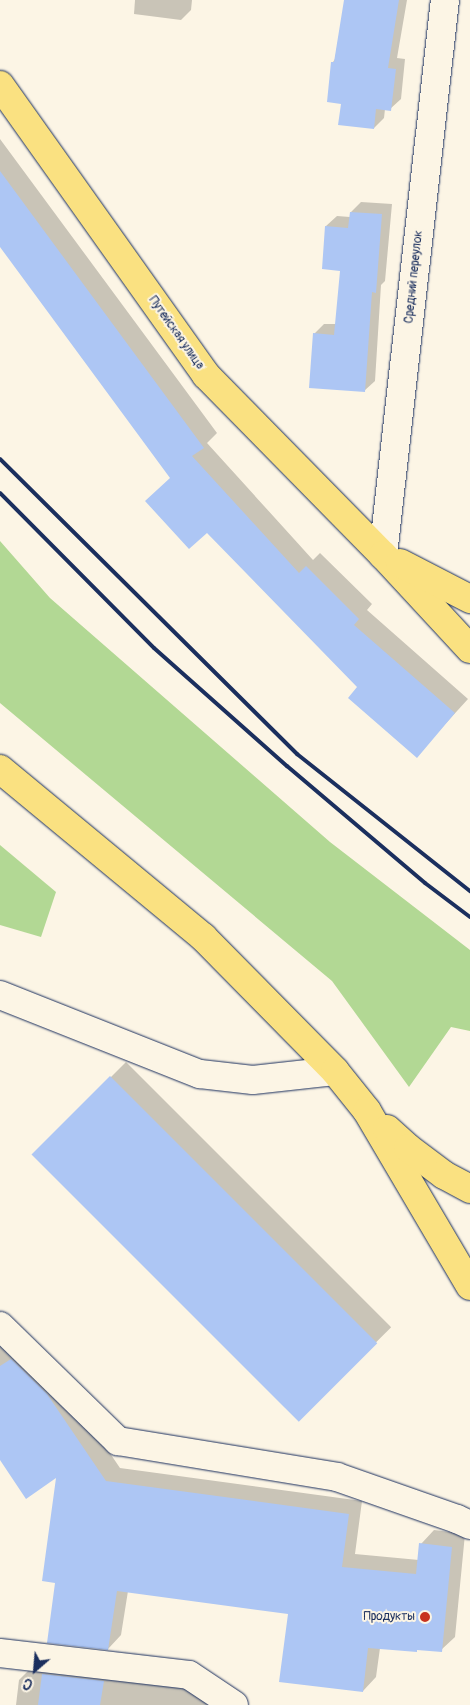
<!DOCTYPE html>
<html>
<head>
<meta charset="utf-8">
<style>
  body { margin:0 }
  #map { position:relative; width:470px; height:1705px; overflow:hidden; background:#fcf5e5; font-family:Pangolin,sans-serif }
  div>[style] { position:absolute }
  .green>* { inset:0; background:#b2d894 }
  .shadow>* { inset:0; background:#0003; transform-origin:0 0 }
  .building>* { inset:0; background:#adc6f4; transform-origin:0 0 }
  .roads { filter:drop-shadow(0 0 1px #1b2f5e) drop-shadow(0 0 1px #1b2f5e) }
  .minor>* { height:28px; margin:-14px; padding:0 14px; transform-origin:14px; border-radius:14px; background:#fcf5e5 }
  .major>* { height:28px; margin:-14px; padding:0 14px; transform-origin:14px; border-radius:14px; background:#fae181 }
  .rail>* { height:4px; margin:-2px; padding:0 2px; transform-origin:2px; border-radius:2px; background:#1b2f5e }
  .dots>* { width:14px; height:14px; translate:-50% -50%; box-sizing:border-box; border:2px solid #fcf5e5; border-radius:50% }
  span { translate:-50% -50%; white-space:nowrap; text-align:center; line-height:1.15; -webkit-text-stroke:4px #fcf5e5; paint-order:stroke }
  .street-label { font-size:12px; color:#1b2f5e }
  .poi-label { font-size:12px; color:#1b2f5e }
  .right { translate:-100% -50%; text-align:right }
  .north { position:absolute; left:10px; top:1645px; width:50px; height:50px; -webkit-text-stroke:4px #fcf5e5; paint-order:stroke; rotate:207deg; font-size:14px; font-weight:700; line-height:20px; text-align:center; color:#1b2f5e }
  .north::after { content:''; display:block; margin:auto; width:18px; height:22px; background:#1b2f5e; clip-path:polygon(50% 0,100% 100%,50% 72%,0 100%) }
</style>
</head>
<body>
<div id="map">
  <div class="green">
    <div style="clip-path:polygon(0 541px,50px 598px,330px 842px,470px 950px,470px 1031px,451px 1027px,409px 1087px,332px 981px,0 703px)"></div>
    <div style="clip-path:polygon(0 845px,56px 892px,41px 937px,0 925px)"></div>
  </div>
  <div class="shadow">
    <div style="clip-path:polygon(135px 0,192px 0,191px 10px,181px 20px,134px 14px)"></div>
    <div style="clip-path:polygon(345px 0,407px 0,397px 58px,405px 59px,401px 99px,390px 109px,385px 109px,384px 118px,374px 128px,342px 103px,333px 62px,335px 59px)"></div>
    <div style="clip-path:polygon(0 139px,217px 433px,207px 443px,313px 560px,320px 553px,372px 604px,367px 610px,468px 699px,416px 756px,359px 687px,207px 531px,172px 477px,0 245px)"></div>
    <div style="clip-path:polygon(361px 202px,392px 204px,385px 281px,381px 285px,375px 381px,364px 391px,314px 334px,324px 324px,336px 324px,341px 270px,326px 226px,337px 216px,350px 217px,351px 212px)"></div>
    <div style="left:126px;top:1062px;width:375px;height:131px;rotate:45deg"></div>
    <div style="clip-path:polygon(0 1335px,61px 1381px,120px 1468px,362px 1501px,355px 1554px,419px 1560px,421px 1544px,434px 1530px,465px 1534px,455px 1637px,441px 1650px,380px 1648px,376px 1677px,363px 1691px,289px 1613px,128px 1591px,121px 1635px,108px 1649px,56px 1581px,58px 1476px,0 1458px)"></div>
    <div style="clip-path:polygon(33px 1666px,224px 1693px,223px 1705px,16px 1705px,19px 1680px)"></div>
  </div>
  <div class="building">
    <div style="clip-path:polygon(344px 0,399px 0,388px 68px,396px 69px,391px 111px,376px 109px,374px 129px,338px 125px,341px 104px,327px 102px,331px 62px,334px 62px)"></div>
    <div style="clip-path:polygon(0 171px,204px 448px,192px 456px,299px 573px,306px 566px,359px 619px,354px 625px,455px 713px,417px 758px,348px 698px,357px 687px,207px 533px,189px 549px,145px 501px,170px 478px,0 247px)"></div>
    <div style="clip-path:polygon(350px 212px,382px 214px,376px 293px,372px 292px,365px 392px,309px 388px,313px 333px,334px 335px,340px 271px,322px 269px,325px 226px,348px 228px)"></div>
    <div style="left:110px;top:1076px;width:378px;height:111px;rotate:45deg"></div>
    <div style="clip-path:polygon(11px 1359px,47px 1394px,106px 1481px,349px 1514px,342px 1567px,416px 1574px,419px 1543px,452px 1547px,442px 1652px,417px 1650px,417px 1652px,368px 1648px,363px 1692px,279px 1682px,288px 1614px,117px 1591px,108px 1650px,47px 1643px,55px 1583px,42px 1581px,56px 1478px,26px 1499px,0 1460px,0 1366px)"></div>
    <div style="clip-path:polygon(42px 1674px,104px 1681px,100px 1705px,38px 1705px)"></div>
  </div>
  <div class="roads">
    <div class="minor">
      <div style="left:383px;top:555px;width:558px;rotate:-83.63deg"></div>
      <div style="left:0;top:995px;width:215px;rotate:21.6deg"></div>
      <div style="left:200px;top:1074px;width:53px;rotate:6.5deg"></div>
      <div style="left:253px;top:1080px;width:82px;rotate:-6.3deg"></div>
      <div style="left:0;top:1326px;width:165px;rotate:44.3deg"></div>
      <div style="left:118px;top:1441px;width:222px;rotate:9.3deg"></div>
      <div style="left:337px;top:1477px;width:127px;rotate:19.3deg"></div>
      <div style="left:457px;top:1519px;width:14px;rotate:25deg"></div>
      <div style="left:0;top:1653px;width:190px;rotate:6.6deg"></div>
      <div style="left:189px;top:1675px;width:54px;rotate:33.7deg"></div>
    </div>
    <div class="major">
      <div style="left:0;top:85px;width:356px;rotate:54.6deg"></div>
      <div style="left:206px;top:375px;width:252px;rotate:45.5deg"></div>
      <div style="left:383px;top:555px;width:128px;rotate:47.2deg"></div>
      <div style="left:400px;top:563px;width:79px;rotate:27.2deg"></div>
      <div style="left:0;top:769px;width:264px;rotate:39.6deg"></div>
      <div style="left:203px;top:937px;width:188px;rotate:45.4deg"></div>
      <div style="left:335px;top:1071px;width:51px;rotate:51.3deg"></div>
      <div style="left:367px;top:1111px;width:203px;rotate:59.5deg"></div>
      <div style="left:387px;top:1129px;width:28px;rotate:42deg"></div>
      <div style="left:408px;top:1148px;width:45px;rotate:36.9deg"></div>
      <div style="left:444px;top:1175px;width:30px;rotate:28deg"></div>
    </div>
  </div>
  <div class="rail">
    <div style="left:0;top:459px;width:419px;rotate:44.8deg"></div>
    <div style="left:297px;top:754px;width:221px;rotate:38.4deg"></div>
    <div style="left:0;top:493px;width:218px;rotate:45.2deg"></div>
    <div style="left:154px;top:648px;width:178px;rotate:41.6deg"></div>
    <div style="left:287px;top:766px;width:181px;rotate:40.3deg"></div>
    <div style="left:425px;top:883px;width:56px;rotate:37.1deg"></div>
  </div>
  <div class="dots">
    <div style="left:425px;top:1617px;background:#c8321e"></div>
  </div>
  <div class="street-label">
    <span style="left:414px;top:277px;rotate:-84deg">Средний переулок</span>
    <span style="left:176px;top:333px;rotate:55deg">Путейская улица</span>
  </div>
  <div class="poi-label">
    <span class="right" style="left:415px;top:1617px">Продукты</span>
  </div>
  <div class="north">С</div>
</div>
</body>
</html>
